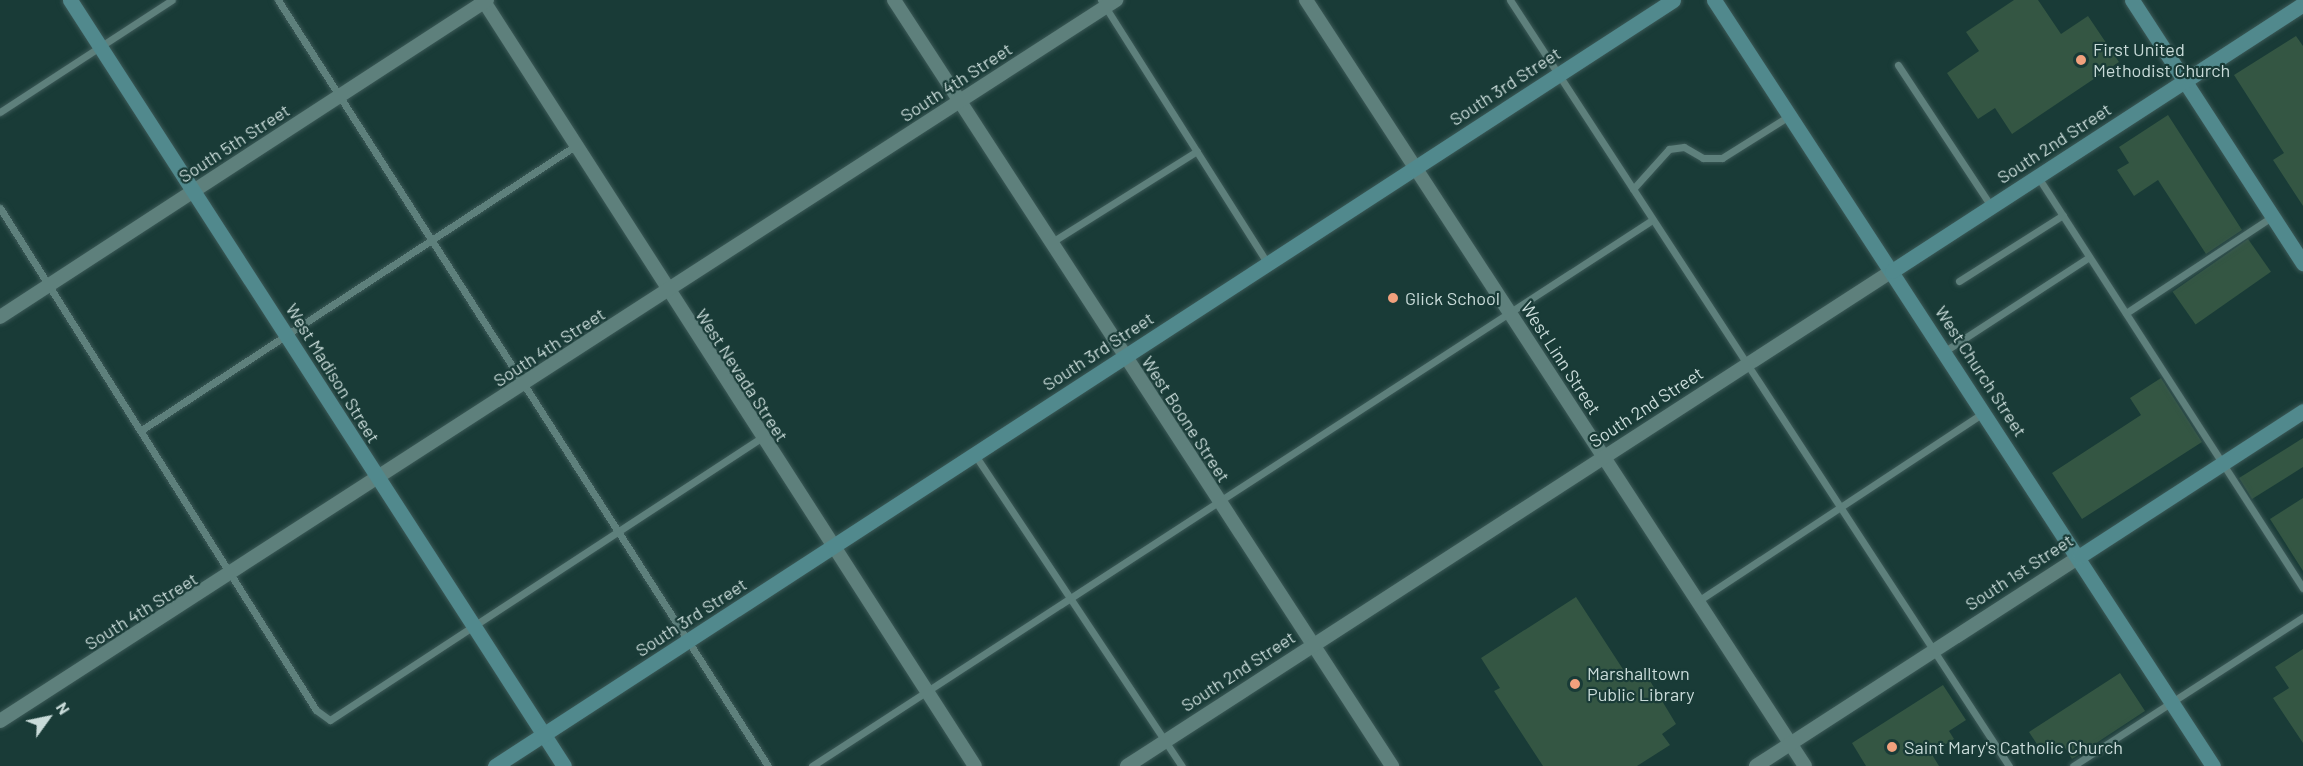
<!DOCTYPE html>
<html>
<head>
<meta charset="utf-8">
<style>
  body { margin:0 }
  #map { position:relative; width:2303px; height:766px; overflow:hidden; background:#193b37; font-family:Barlow,sans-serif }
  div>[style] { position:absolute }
  .building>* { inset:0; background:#345643; transform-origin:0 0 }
  .roads { filter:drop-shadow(0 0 2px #3c5957) drop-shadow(0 0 2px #3c5957) }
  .lane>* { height:7px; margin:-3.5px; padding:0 3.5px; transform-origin:3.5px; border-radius:3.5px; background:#5e807c }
  .street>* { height:14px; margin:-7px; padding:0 7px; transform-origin:7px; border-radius:7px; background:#5e807c }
  .secondary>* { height:15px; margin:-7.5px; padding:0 7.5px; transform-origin:7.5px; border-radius:7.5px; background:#51898d }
  .dots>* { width:16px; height:16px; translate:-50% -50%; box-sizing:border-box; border:3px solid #193b37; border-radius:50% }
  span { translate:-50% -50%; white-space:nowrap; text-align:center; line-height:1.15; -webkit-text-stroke:4.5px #193b37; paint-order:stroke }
  .poi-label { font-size:18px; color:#c9dbd9 }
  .left { translate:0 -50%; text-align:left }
  .street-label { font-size:18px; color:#c9dbd9 }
  .north { position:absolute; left:18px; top:688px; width:60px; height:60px; -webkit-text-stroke:4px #193b37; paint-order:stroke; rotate:57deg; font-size:16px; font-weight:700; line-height:24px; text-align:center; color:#c9dbd9 }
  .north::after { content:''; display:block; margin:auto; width:21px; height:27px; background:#c9dbd9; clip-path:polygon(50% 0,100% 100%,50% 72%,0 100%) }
</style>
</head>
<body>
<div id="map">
  <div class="building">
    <div style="clip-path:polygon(2014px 0,2038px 0,2061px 34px,2088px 16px,2119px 62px,2012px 134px,1995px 108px,1978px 119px,1947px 73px,1979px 51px,1966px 32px)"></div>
    <div style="clip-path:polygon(2296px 36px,2303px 46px,2303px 206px,2273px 160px,2284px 153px,2234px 75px)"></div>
    <div style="clip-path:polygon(2168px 115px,2242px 230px,2206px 254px,2158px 180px,2134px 196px,2117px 170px,2129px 163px,2119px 147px)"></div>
    <div style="left:2248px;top:239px;width:40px;height:92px;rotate:55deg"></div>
    <div style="clip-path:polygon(2161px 378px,2202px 442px,2082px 519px,2052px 473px,2141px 415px,2130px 398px)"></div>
    <div style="clip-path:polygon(2303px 438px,2303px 467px,2252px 499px,2239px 478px)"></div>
    <div style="clip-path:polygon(2303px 498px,2303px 571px,2270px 519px)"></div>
    <div style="clip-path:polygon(1576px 597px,1630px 680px,1644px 671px,1676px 724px,1662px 734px,1670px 745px,1637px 766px,1543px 766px,1494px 691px,1500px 688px,1481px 658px)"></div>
    <div style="clip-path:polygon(2303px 649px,2303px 743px,2273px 698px,2289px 688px,2275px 667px)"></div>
    <div style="clip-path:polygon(2120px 673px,2145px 711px,2072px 759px,2062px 743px,2044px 755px,2029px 732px)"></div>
    <div style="clip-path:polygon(1943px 685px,1966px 720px,1949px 731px,1954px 739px,1931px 753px,1939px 766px,1866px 766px,1852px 743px)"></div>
  </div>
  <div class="roads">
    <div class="lane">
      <div style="left:278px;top:0;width:909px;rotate:57.39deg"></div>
      <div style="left:1101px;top:0;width:312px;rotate:57.7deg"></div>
      <div style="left:1510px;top:0;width:914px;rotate:56.92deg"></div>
      <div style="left:1898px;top:65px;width:169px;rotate:56.6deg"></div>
      <div style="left:0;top:112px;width:205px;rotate:-33.1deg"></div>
      <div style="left:2038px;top:177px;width:489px;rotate:57.2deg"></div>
      <div style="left:1633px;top:189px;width:54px;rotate:-48deg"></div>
      <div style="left:1669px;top:149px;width:15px;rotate:-8deg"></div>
      <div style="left:1684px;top:147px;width:22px;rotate:30deg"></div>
      <div style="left:1703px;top:158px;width:19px"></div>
      <div style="left:1722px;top:158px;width:79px;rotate:-32.1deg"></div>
      <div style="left:0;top:208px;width:593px;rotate:57.81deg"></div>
      <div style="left:316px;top:710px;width:17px;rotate:36deg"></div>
      <div style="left:330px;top:720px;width:515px;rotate:-33.2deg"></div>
      <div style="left:1052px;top:242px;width:171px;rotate:-32.1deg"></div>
      <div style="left:1959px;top:281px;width:123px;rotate:-32.4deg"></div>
      <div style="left:2126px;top:313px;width:176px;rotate:-33.4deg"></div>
      <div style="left:1945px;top:351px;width:172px;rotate:-33.1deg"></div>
      <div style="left:143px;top:429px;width:516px;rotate:-33.23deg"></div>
      <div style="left:975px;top:455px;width:374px;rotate:56.4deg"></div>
      <div style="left:1698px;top:601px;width:341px;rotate:-33.4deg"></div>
      <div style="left:812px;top:766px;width:1002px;rotate:-33.02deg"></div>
      <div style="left:2073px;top:766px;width:274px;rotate:-32.9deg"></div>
    </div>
    <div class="street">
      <div style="left:483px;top:0;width:910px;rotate:57.29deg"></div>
      <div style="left:894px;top:0;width:914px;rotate:56.97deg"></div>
      <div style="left:1306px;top:0;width:914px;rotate:56.92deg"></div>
      <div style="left:0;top:317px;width:581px;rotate:-33.06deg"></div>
      <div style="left:0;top:721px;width:1329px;rotate:-32.86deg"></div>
      <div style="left:1127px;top:766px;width:911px;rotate:-32.91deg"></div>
      <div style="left:1756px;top:766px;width:386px;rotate:-32.9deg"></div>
    </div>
    <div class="secondary">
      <div style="left:70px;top:0;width:911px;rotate:57.18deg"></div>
      <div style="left:1714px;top:0;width:914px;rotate:56.92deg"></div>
      <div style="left:2132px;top:0;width:314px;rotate:57deg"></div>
      <div style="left:1892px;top:271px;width:490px;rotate:-33deg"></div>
      <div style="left:2080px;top:556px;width:266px;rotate:-33deg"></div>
      <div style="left:495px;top:766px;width:1405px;rotate:-33.03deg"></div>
    </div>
  </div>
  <div class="dots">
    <div style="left:2081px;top:60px;background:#f1a17d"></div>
    <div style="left:1393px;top:298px;background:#f1a17d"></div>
    <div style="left:1575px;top:684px;background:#f1a17d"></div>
    <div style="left:1892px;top:747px;background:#f1a17d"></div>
  </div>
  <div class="poi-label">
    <span class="left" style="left:2093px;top:60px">First United<br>Methodist Church</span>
    <span class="left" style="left:1405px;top:298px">Glick School</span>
    <span class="left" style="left:1587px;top:684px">Marshalltown<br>Public Library</span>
    <span class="left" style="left:1904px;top:747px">Saint Mary's Catholic Church</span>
  </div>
  <div class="street-label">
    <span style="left:956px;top:82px;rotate:-33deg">South 4th Street</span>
    <span style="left:1505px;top:86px;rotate:-33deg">South 3rd Street</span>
    <span style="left:234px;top:143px;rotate:-33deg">South 5th Street</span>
    <span style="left:2054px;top:143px;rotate:-33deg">South 2nd Street</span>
    <span style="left:549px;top:347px;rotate:-33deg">South 4th Street</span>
    <span style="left:1098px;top:351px;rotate:-33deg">South 3rd Street</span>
    <span style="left:1561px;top:358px;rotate:57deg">West Linn Street</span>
    <span style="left:1981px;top:371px;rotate:57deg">West Church Street</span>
    <span style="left:333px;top:373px;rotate:58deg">West Madison Street</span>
    <span style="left:742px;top:375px;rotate:57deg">West Nevada Street</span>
    <span style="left:1646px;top:407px;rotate:-33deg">South 2nd Street</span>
    <span style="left:1186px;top:419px;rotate:57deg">West Boone Street</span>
    <span style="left:2019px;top:572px;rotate:-33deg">South 1st Street</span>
    <span style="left:141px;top:611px;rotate:-32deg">South 4th Street</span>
    <span style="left:691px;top:617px;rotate:-33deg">South 3rd Street</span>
    <span style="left:1238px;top:671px;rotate:-33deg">South 2nd Street</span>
  </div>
  <div class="north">N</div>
</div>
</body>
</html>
